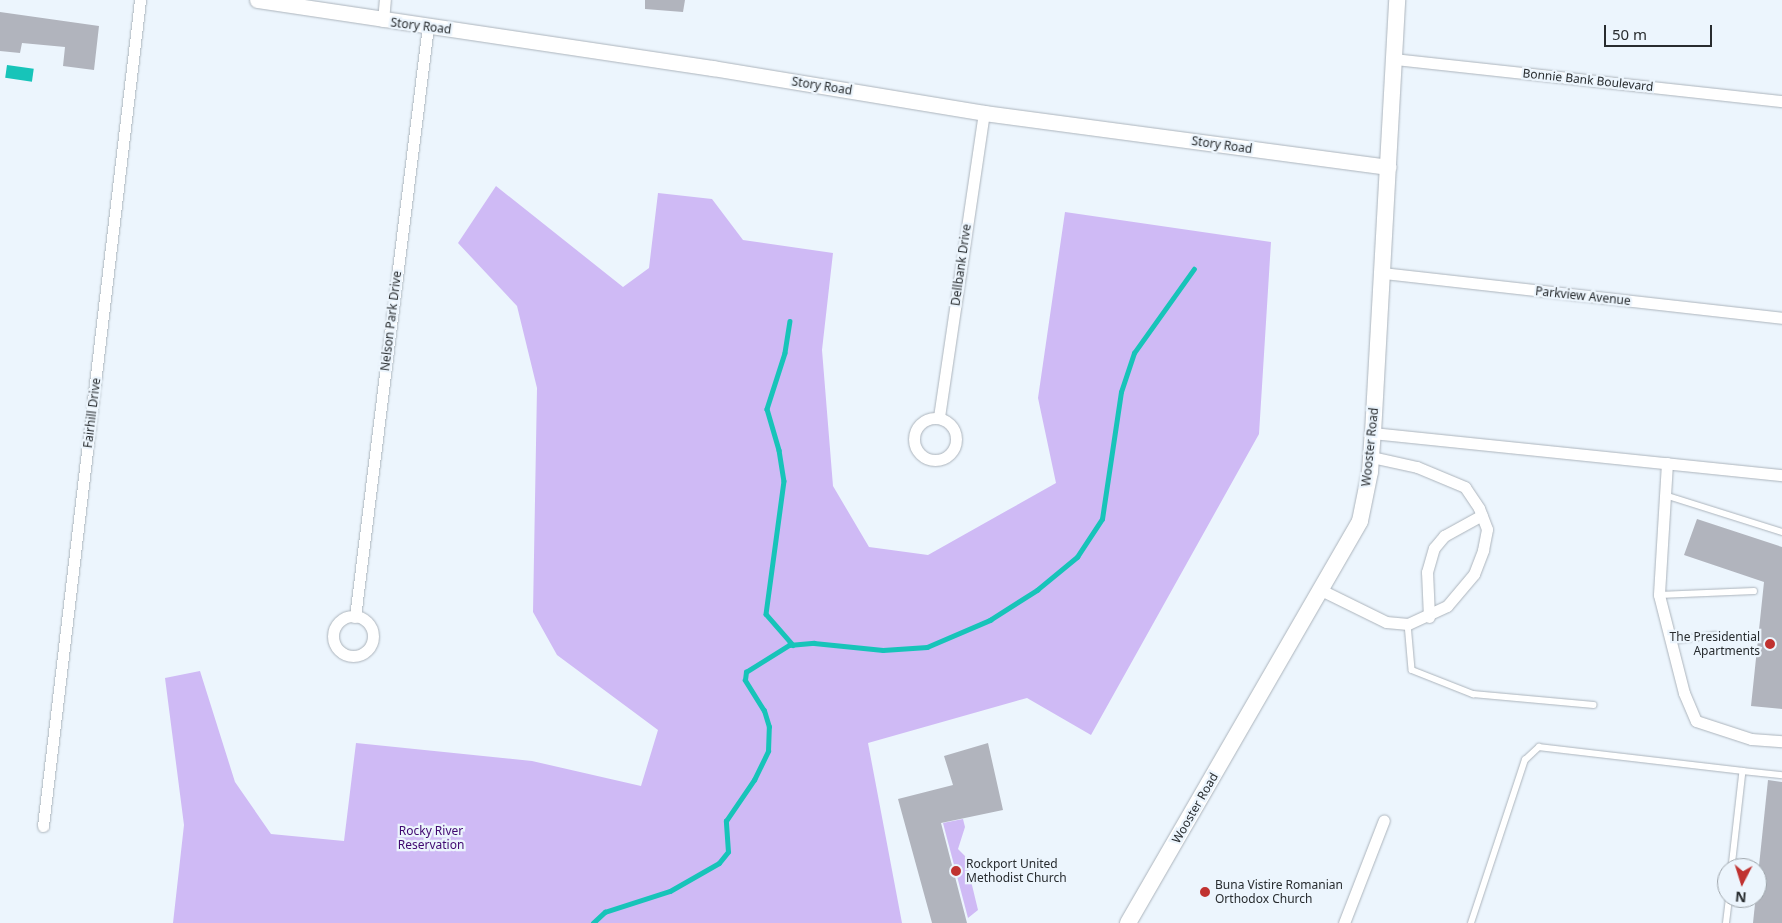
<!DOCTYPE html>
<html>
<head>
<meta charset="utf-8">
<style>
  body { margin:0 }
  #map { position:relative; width:1782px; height:923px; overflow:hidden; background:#ecf5fd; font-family:"Noto Sans",sans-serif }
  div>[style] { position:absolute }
  .green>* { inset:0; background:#cfbaf5 }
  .water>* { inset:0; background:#17c4b9; transform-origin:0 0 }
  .stream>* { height:4.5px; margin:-2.25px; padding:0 2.25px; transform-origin:2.25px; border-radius:2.25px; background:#17c4b9 }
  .building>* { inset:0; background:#b1b4bd }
  .roads { filter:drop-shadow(0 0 1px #acb4bc) drop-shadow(0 0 1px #acb4bc) }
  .service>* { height:5.5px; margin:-2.75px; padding:0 2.75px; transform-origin:2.75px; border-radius:2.75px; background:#fff }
  .minor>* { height:11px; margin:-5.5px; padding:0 5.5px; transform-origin:5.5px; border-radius:5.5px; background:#fff }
  .minor>.ring { margin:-5.5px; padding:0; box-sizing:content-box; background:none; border:11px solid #fff; border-radius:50% }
  .tertiary>* { height:15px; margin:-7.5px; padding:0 7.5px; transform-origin:7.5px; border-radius:7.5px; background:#fff }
  .secondary>* { height:16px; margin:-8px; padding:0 8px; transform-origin:8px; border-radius:8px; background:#fff }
  .dots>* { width:14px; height:14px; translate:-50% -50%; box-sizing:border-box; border:2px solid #ecf5fd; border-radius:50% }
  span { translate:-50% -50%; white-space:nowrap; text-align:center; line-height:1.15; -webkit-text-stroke:4.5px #ecf5fd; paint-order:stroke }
  .street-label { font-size:12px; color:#282c2f }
  .poi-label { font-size:12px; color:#282c2f }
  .right { translate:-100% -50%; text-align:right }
  .left { translate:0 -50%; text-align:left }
  .park-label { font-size:12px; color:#400870 }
  .north { position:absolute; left:1717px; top:858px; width:50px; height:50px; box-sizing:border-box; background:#ecf5fd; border:1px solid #9ea5ab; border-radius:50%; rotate:185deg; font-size:14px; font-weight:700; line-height:20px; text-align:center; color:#282c2f }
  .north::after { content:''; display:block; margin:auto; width:18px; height:22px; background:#c03230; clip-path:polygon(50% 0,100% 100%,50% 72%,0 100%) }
  .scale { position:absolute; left:1604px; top:25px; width:108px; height:22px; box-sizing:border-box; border:2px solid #282c2f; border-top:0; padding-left:6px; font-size:15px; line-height:18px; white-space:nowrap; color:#282c2f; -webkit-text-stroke:4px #ecf5fd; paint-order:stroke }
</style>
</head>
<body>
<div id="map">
  <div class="green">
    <div style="clip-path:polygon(496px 186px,623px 287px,649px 268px,658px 193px,712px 199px,743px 240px,833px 253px,822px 350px,833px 486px,869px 547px,928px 555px,1056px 483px,1038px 398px,1065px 212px,1271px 242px,1259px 434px,1091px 735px,1027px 698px,868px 743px,902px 923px,173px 923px,184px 825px,165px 678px,200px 671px,235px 782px,271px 834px,344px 841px,356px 743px,532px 761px,641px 786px,658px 730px,557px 655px,533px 612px,537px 388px,517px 306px,458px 243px)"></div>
    <div style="clip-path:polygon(963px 819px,965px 827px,958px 849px,965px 856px,978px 910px,968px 918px,943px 823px)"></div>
  </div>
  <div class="water">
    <div style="left:7px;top:65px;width:27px;height:13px;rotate:8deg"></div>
  </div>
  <div class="stream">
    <div style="left:790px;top:321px;width:32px;rotate:99deg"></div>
    <div style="left:785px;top:353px;width:59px;rotate:107.8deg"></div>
    <div style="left:767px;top:409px;width:43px;rotate:73.7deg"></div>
    <div style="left:779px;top:450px;width:31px;rotate:81deg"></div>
    <div style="left:784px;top:481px;width:134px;rotate:97.7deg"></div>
    <div style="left:766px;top:614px;width:41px;rotate:48.9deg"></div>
    <div style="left:593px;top:923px;width:16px;rotate:-43deg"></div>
    <div style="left:605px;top:912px;width:68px;rotate:-17.9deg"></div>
    <div style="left:670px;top:891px;width:56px;rotate:-29.7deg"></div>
    <div style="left:719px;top:863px;width:14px;rotate:-51deg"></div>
    <div style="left:728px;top:852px;width:31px;rotate:-94deg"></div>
    <div style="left:726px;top:821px;width:50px;rotate:-55.7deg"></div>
    <div style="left:754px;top:780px;width:32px;rotate:-64deg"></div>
    <div style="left:768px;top:751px;width:24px;rotate:-88deg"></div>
    <div style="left:769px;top:727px;width:17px;rotate:-107deg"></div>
    <div style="left:764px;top:711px;width:36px;rotate:-122deg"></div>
    <div style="left:745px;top:680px;width:8px;rotate:-83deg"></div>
    <div style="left:746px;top:672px;width:51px;rotate:-32.1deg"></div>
    <div style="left:789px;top:645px;width:25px;rotate:-5deg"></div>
    <div style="left:814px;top:643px;width:69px;rotate:5.8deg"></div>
    <div style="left:883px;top:650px;width:44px;rotate:-3.9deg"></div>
    <div style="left:927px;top:647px;width:69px;rotate:-23.2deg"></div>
    <div style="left:990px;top:620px;width:56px;rotate:-32.6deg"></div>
    <div style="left:1037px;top:590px;width:52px;rotate:-39.5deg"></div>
    <div style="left:1077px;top:557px;width:45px;rotate:-56.7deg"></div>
    <div style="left:1102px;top:519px;width:128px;rotate:-81.5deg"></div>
    <div style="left:1121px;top:392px;width:41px;rotate:-71.6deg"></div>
    <div style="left:1134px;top:353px;width:103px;rotate:-54.5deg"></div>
  </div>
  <div class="building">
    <div style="clip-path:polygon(645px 0,685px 0,683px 12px,645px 9px)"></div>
    <div style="clip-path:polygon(0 12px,99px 26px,94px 70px,63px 66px,65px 47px,22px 43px,20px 53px,0 51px)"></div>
    <div style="clip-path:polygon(1697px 519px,1782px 547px,1782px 709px,1751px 706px,1764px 582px,1684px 555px)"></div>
    <div style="clip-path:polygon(988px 743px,1003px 810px,941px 823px,967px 923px,932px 923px,898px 799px,953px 785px,944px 756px)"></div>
    <div style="clip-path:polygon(1768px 780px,1782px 782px,1782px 923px,1753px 923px)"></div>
  </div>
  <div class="roads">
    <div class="service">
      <div style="left:1665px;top:495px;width:123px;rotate:17.5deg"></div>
      <div style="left:1659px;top:595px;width:95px;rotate:-2.4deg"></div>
      <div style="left:1408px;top:624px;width:46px;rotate:85deg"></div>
      <div style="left:1412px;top:670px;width:66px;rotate:21.5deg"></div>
      <div style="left:1473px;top:694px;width:121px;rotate:5.2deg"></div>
      <div style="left:1670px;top:641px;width:46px;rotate:-7.4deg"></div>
      <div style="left:1743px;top:771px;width:39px;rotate:6deg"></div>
      <div style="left:1471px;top:923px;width:172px;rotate:-71.7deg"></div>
      <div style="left:1525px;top:760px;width:19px;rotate:-43deg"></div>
      <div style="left:1539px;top:747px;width:205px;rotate:6.7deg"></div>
      <div style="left:1743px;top:771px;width:98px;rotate:96.5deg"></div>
      <div style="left:1726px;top:923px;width:25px;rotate:-83deg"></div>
    </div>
    <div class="minor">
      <div style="left:383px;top:21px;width:21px;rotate:-85deg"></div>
      <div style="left:1394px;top:59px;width:390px;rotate:6.2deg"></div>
      <div style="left:1383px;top:273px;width:402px;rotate:6.4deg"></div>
      <div style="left:939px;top:417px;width:307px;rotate:-81.6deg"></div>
      <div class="ring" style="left:914px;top:418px;width:31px;height:31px"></div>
      <div style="left:1373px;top:433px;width:411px;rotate:5.9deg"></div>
      <div style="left:1667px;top:463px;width:132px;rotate:93.5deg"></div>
      <div style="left:1659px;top:595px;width:101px;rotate:75.7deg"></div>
      <div style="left:1684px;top:693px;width:30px;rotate:67deg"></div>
      <div style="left:1696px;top:721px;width:58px;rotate:18.1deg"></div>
      <div style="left:1751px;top:739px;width:31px;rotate:4deg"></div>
      <div style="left:1321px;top:590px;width:72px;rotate:26.2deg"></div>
      <div style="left:1386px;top:622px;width:22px;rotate:5deg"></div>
      <div style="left:1408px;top:624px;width:43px;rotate:-24.8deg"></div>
      <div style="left:1447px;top:606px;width:42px;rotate:-49.8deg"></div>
      <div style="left:1474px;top:574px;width:26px;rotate:-69deg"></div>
      <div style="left:1483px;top:550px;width:21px;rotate:-79deg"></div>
      <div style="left:1487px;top:529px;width:22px;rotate:-111deg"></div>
      <div style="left:1479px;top:508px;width:25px;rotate:-124deg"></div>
      <div style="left:1465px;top:487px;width:52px;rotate:-157.4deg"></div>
      <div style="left:1417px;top:467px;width:47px;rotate:-167.7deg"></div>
      <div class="ring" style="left:333px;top:616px;width:29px;height:29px"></div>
      <div style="left:355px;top:617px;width:595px;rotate:-82.96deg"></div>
      <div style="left:1429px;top:617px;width:45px;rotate:-92.5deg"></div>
      <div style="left:1427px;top:572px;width:25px;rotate:-74deg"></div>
      <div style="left:1434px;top:548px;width:16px;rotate:-50deg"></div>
      <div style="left:1444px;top:536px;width:43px;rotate:-28.9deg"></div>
      <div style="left:43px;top:826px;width:832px;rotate:-83.3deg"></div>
      <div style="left:1344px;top:923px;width:110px;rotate:-68.8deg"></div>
    </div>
    <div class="tertiary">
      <div style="left:257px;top:0;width:461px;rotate:8.5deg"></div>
      <div style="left:713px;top:68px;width:275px;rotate:9.4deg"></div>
      <div style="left:984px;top:113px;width:408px;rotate:7.6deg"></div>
    </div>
    <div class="secondary">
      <div style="left:1128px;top:923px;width:464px;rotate:-60deg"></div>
      <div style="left:1360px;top:521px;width:50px;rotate:-78.5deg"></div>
      <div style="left:1370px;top:472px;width:39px;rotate:-86deg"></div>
      <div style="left:1373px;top:433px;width:434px;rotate:-86.8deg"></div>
    </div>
  </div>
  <div class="dots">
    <div style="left:1770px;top:644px;background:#c03230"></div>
    <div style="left:956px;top:871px;background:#c03230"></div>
    <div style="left:1205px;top:892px;background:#c03230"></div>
  </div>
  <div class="street-label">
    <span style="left:421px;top:26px;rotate:7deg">Story Road</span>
    <span style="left:1588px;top:80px;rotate:6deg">Bonnie Bank Boulevard</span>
    <span style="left:822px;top:86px;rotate:9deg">Story Road</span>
    <span style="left:1222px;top:145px;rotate:8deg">Story Road</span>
    <span style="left:961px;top:265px;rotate:-82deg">Dellbank Drive</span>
    <span style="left:1583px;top:296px;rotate:6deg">Parkview Avenue</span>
    <span style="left:391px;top:321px;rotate:-83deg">Nelson Park Drive</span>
    <span style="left:92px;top:413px;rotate:-83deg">Fairhill Drive</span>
    <span style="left:1370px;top:447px;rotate:-84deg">Wooster Road</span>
    <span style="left:1195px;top:808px;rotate:-60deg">Wooster Road</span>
  </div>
  <div class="poi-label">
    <span class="right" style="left:1760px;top:644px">The Presidential<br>Apartments</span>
    <span class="left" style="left:966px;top:871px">Rockport United<br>Methodist Church</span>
    <span class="left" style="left:1215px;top:892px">Buna Vistire Romanian<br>Orthodox Church</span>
  </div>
  <div class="park-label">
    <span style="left:431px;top:838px">Rocky River<br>Reservation</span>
  </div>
  <div class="north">N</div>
  <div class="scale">50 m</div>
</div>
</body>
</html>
